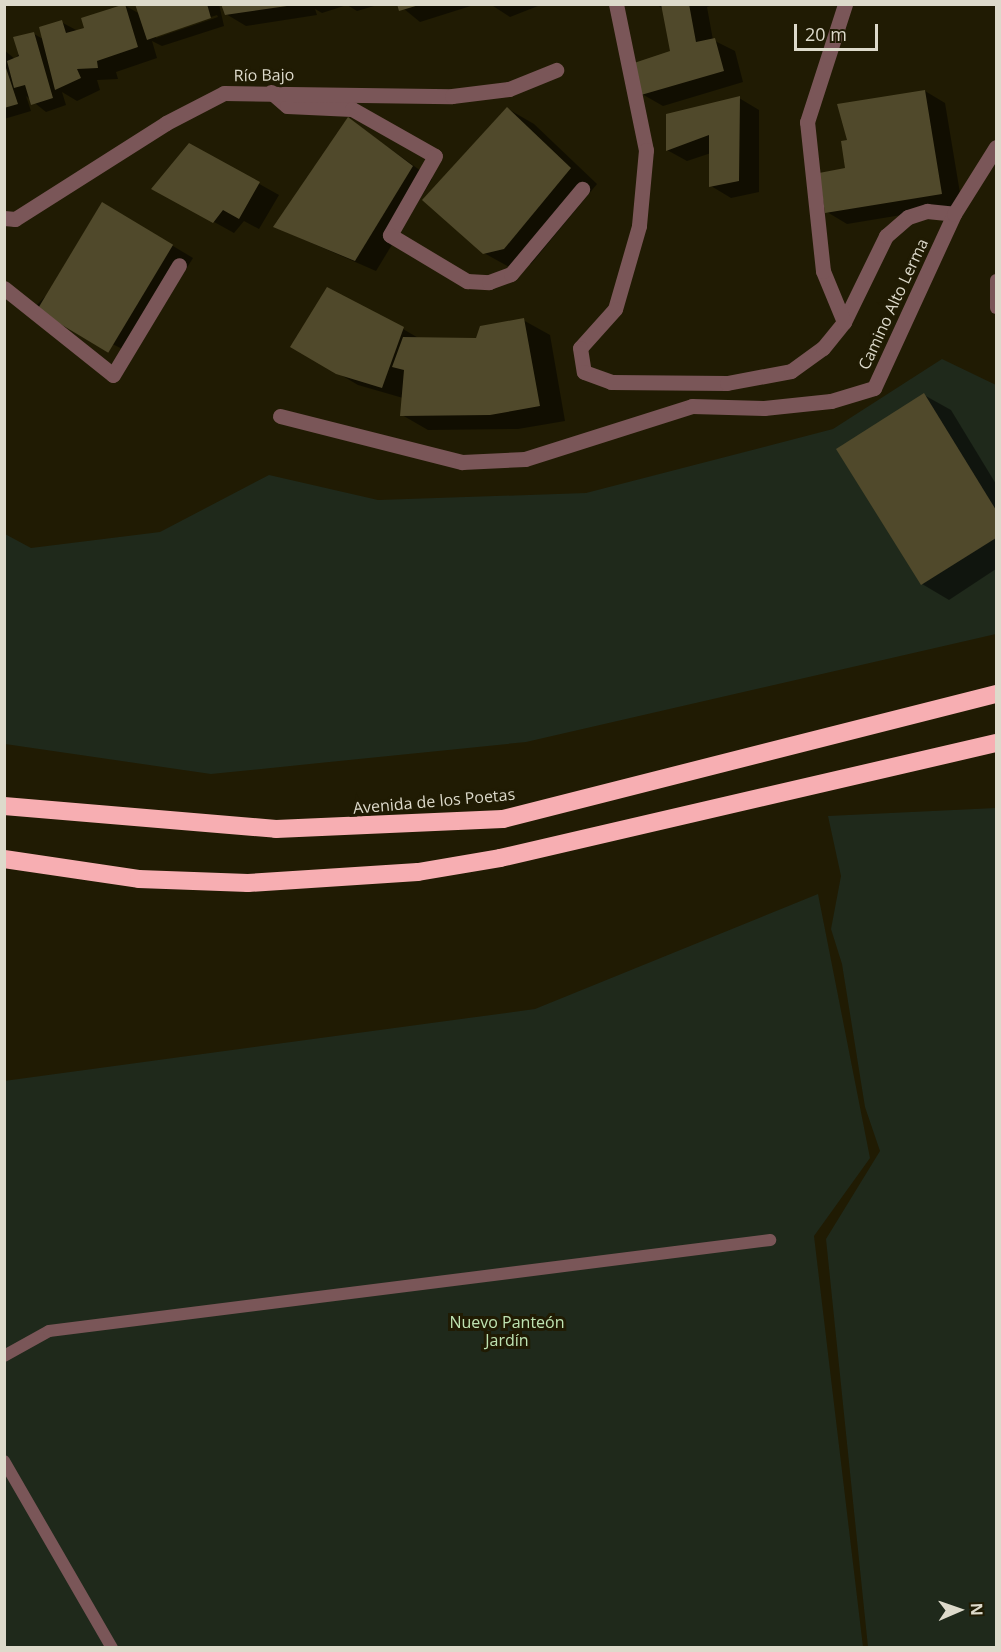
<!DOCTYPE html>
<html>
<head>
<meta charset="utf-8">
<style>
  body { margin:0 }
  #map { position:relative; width:1001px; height:1652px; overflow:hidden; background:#201b03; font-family:"Open Sans",sans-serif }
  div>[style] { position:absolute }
  .green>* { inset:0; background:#1f291b }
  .shadow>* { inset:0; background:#0007 }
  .building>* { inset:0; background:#50492b; transform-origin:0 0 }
  .service>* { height:12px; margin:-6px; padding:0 6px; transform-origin:6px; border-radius:6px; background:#7a5658 }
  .minor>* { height:15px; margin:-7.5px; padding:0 7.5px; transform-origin:7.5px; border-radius:7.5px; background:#7a5658 }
  .motorway>* { height:18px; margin:-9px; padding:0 9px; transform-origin:9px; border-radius:9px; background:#f7aeb2 }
  span { translate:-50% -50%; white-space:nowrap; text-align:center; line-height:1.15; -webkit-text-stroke:6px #201b03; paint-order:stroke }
  .street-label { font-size:16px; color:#dddacb }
  .park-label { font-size:16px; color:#bee3b2 }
  .frame { position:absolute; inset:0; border:6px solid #dddacb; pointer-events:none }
  .north { position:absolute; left:929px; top:1580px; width:60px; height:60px; -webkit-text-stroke:4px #201b03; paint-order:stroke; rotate:88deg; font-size:16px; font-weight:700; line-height:24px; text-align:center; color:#dddacb }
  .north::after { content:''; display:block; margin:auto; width:21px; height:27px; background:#dddacb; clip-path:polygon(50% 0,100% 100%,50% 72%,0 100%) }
  .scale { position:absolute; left:794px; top:24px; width:84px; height:27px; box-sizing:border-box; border:3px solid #dddacb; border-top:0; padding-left:8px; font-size:18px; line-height:21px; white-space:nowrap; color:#dddacb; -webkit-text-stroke:4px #201b03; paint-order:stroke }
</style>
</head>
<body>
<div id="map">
  <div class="green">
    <div style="clip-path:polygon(942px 359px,996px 385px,996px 634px,526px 742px,211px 774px,5px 744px,5px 534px,31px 548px,160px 532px,269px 475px,378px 500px,586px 493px,833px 429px)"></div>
    <div style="clip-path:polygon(996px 808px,996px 1647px,868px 1647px,826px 1239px,880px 1151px,865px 1107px,842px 964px,831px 929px,841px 876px,828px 816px)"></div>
    <div style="clip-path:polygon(818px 894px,870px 1158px,814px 1236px,863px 1647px,5px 1647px,4px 1081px,535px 1009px)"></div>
  </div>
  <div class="shadow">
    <div style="clip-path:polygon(evenodd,137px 4px,219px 4px,224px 26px,162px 46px,152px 41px,157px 58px,116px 72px,118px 79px,97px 80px,100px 90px,77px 101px,62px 92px,66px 105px,46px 112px,26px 96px,31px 111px,4px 119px,4px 50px,15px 59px,34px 34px,43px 39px,61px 22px,78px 31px,86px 29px,124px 5px,140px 14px,137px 4px,217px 15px,218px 17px,156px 38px,156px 35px,217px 15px)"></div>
    <div style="clip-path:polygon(222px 4px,381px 4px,357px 11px,347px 5px,322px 13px,315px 9px,317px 15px,246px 26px,226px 14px)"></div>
    <div style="clip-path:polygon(398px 4px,477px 4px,420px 22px)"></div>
    <div style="clip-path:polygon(490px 4px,543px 4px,510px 17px)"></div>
    <div style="clip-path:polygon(656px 4px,716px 4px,707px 7px,713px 40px,735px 51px,743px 82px,663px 106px,642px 94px,672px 52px,663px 9px)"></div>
    <div style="clip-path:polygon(925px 91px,945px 103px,962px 205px,847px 224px,827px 212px,847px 170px,849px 142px)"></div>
    <div style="clip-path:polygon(739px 98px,759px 110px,759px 192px,731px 198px,711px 186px,711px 153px,687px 161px,667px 150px)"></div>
    <div style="clip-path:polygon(508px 109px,534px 124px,597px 184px,531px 264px,511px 268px,484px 253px)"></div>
    <div style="clip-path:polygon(349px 119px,432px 179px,376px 271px,275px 227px)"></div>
    <div style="clip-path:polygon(190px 145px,279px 195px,259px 229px,244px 221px,234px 233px,153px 188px)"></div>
    <div style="clip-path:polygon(123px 216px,193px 258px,133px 354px,35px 307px)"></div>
    <div style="clip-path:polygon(523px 320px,550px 335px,565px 421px,518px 429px,428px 430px,402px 415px,403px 398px,358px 385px,292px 346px,403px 329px,420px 339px,477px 339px)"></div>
    <div style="clip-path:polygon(924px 395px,951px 410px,996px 484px,996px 569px,949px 600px,922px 584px,838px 449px)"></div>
  </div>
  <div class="building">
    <div style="clip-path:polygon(125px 4px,138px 47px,97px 61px,98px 68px,77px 69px,81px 78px,55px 90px,39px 27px,62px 20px,66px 33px,84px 28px,81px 18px)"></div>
    <div style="clip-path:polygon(135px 4px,207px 4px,211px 18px,147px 40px)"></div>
    <div style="clip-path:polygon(221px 4px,287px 4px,287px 6px,225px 15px)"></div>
    <div style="clip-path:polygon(397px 4px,419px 4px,419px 5px,399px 11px)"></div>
    <div style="clip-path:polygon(661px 4px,689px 4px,696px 42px,715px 38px,724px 71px,641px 95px,634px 63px,670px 51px)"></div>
    <div style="clip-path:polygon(34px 32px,53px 98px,31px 105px,25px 85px,14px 88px,7px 61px,19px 56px,13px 37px)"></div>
    <div style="clip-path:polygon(4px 62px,18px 104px,4px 108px)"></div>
    <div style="clip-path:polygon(925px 90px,942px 194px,825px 213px,819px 173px,845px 168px,841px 141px,847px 140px,837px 104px)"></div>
    <div style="clip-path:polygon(740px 96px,739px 181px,709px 187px,709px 135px,666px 151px,666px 114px)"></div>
    <div style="clip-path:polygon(507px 107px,571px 168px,504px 249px,483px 254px,422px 200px)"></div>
    <div style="clip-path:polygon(348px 117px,413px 166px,355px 261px,273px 227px)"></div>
    <div style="clip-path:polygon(189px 143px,260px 182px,239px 219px,223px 210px,213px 223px,151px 189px)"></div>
    <div style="left:102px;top:202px;width:83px;height:126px;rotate:31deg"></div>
    <div style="clip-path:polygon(327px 287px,404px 327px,382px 388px,336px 374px,290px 347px)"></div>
    <div style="clip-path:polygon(524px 318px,540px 406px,490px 415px,400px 416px,404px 370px,392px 367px,403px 337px,476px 338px,480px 326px)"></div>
    <div style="clip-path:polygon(924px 393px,996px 510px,996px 538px,921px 585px,836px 449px)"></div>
  </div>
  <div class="service">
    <div style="left:996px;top:280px;width:28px;rotate:90deg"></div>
    <div style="left:4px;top:1356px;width:51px;rotate:-29.1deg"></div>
    <div style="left:49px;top:1331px;width:727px;rotate:-7.19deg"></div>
    <div style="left:4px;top:1461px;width:216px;rotate:60deg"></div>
  </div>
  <div class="minor">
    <div style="left:616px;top:4px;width:149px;rotate:78.4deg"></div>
    <div style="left:646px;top:150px;width:76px;rotate:95.3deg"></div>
    <div style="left:639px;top:226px;width:86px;rotate:106.1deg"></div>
    <div style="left:615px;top:309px;width:52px;rotate:131.9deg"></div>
    <div style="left:580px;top:348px;width:24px;rotate:81deg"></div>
    <div style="left:584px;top:372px;width:29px;rotate:20deg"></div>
    <div style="left:611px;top:382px;width:116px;rotate:0.5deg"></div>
    <div style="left:727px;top:383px;width:65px;rotate:-10.6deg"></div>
    <div style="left:791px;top:371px;width:39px;rotate:-36deg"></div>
    <div style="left:823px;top:348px;width:33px;rotate:-51deg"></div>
    <div style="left:844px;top:322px;width:96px;rotate:-64deg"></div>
    <div style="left:886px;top:236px;width:29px;rotate:-41deg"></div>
    <div style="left:908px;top:217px;width:20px;rotate:-18deg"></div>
    <div style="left:927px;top:211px;width:27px;rotate:6deg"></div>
    <div style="left:271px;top:92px;width:21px;rotate:41deg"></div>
    <div style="left:287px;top:106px;width:65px;rotate:2.6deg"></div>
    <div style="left:352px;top:109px;width:95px;rotate:29.5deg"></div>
    <div style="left:435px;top:156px;width:91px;rotate:119.7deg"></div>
    <div style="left:390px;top:235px;width:90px;rotate:30.9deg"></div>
    <div style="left:467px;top:281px;width:22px;rotate:3deg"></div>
    <div style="left:489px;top:282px;width:23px;rotate:-20deg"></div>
    <div style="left:511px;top:274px;width:111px;rotate:-50.1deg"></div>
    <div style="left:4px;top:218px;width:11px;rotate:5deg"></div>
    <div style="left:15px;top:219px;width:179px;rotate:-32.4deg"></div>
    <div style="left:166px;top:123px;width:65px;rotate:-27.3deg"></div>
    <div style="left:224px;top:93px;width:228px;rotate:0.8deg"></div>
    <div style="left:452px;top:96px;width:57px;rotate:-7deg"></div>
    <div style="left:509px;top:89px;width:51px;rotate:-22deg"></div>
    <div style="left:4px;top:288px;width:139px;rotate:38.6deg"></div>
    <div style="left:113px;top:375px;width:128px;rotate:-59deg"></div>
    <div style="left:844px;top:322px;width:55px;rotate:-112.4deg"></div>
    <div style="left:823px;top:271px;width:150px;rotate:-96.1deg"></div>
    <div style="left:807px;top:122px;width:124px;rotate:-72.1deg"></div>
    <div style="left:280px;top:416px;width:188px;rotate:14.2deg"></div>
    <div style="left:462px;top:462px;width:63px;rotate:-2.7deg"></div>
    <div style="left:525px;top:459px;width:175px;rotate:-17.6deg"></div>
    <div style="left:692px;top:406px;width:72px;rotate:1.6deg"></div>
    <div style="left:764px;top:408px;width:67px;rotate:-6deg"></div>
    <div style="left:831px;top:401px;width:45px;rotate:-16.8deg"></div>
    <div style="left:874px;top:388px;width:192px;rotate:-65.3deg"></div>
    <div style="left:954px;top:214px;width:79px;rotate:-57.9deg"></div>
  </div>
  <div class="motorway">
    <div style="left:4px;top:806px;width:273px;rotate:4.8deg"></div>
    <div style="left:276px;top:829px;width:227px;rotate:-2.5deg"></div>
    <div style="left:503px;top:819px;width:509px;rotate:-14.23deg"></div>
    <div style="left:4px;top:859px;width:136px;rotate:8.4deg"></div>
    <div style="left:139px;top:879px;width:109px;rotate:2.1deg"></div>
    <div style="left:248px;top:883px;width:170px;rotate:-3.7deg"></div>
    <div style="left:418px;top:872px;width:83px;rotate:-9.7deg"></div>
    <div style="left:500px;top:858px;width:509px;rotate:-13.05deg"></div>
  </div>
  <div class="street-label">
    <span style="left:264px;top:75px;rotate:-1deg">Río Bajo</span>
    <span style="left:893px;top:304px;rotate:-65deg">Camino Alto Lerma</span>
    <span style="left:434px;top:801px;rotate:-5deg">Avenida de los Poetas</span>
  </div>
  <div class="park-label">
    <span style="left:507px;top:1331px">Nuevo Panteón<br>Jardín</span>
  </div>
  <div class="frame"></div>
  <div class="north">N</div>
  <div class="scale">20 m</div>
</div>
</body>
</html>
